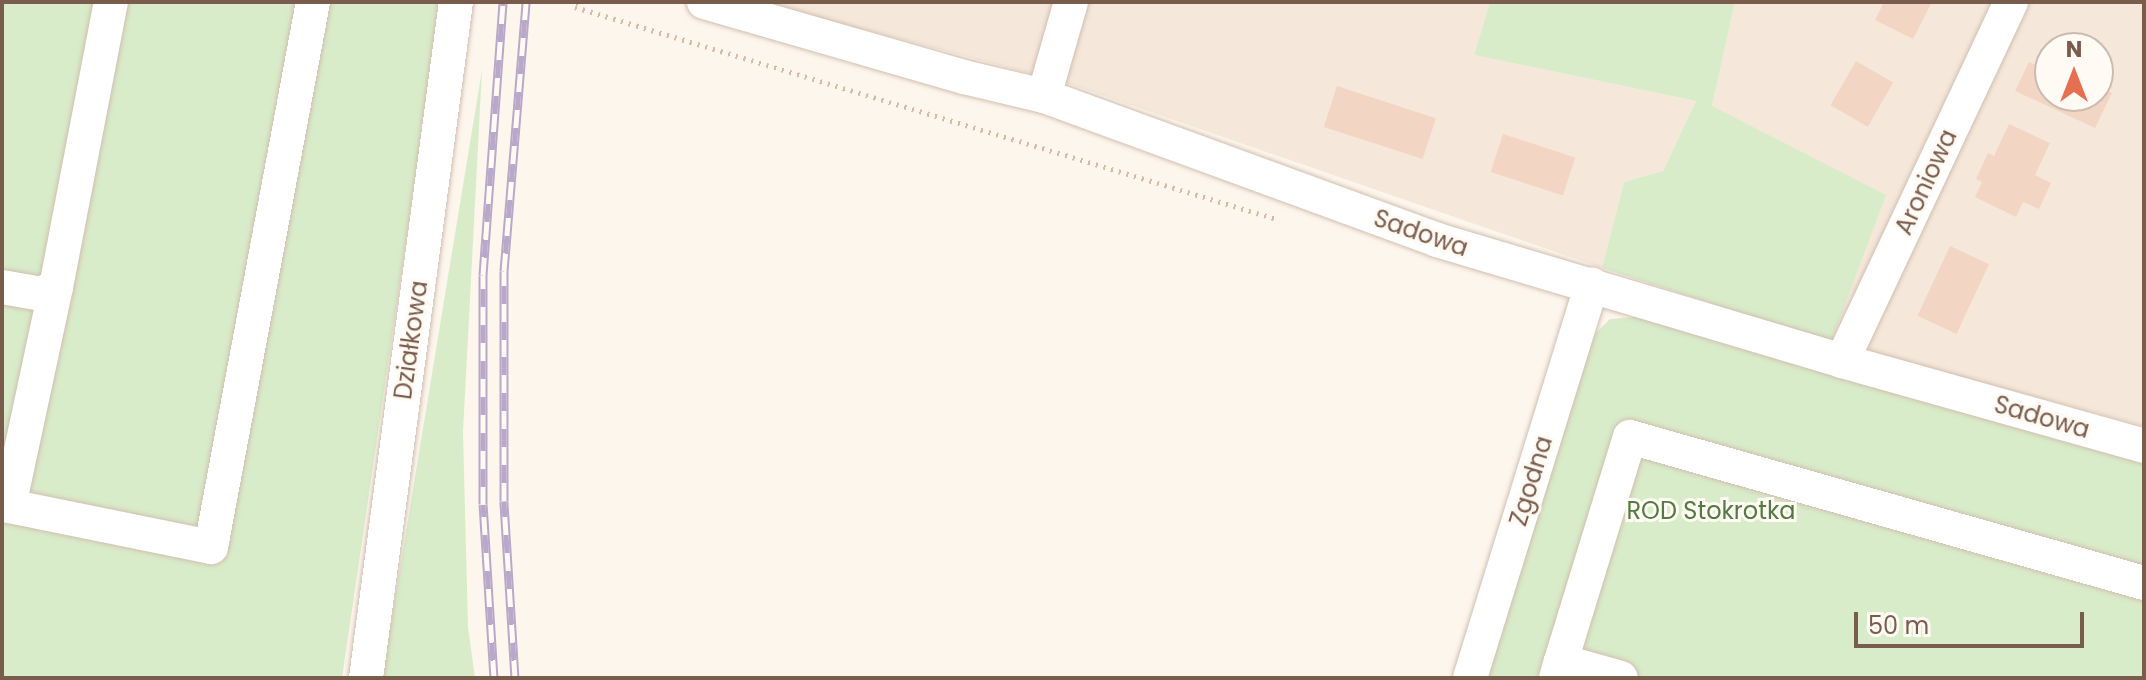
<!DOCTYPE html>
<html>
<head>
<meta charset="utf-8">
<style>
  body { margin:0 }
  #map { position:relative; width:2146px; height:680px; overflow:hidden; background:#fdf6ec; font-family:Poppins,sans-serif }
  div>[style] { position:absolute }
  .residential>* { inset:0; background:#f5e8da }
  .green>* { inset:0; background:#d8ecc9 }
  .building>* { inset:0; background:#f3d5c3; transform-origin:0 0 }
  .path>* { height:5px; margin-top:-2.5px; transform-origin:0; background:repeating-linear-gradient(90deg,#d9b8a5 0 2px,transparent 0 8px) }
  .roads { filter:drop-shadow(0 0 2px #d1beb0) drop-shadow(0 0 2px #d1beb0) }
  .minor>* { height:34px; margin:-17px; padding:0 17px; transform-origin:17px; border-radius:17px; background:#fff }
  .rail>* { height:9px; margin-top:-4.5px; transform-origin:0; background:repeating-linear-gradient(90deg,#fffaf3 0 18px,#b9a8c9 0 36px); box-sizing:border-box; border-block:2px solid #b9a8c9 }
  span { translate:-50% -50%; white-space:nowrap; text-align:center; line-height:1.15; -webkit-text-stroke:6px #fffaf3; paint-order:stroke }
  .street-label { font-size:24px; color:#7a5c4d }
  .park-label { font-size:24px; color:#537a41 }
  .frame { position:absolute; inset:0; border:4px solid #7a5c4d; pointer-events:none }
  .north { position:absolute; left:2034px; top:32px; width:80px; height:80px; box-sizing:border-box; background:#fffaf3; border:2px solid #cabbb1; border-radius:50%; rotate:0deg; font-size:22px; font-weight:700; line-height:32px; text-align:center; color:#7a5c4d }
  .north::after { content:''; display:block; margin:auto; width:28px; height:36px; background:#e76f51; clip-path:polygon(50% 0,100% 100%,50% 72%,0 100%) }
  .scale { position:absolute; left:1854px; top:612px; width:230px; height:36px; box-sizing:border-box; border:4px solid #7a5c4d; border-top:0; padding-left:10px; font-size:24px; line-height:28px; white-space:nowrap; color:#7a5c4d; -webkit-text-stroke:6px #fffaf3; paint-order:stroke }
</style>
</head>
<body>
<div id="map">
  <div class="residential">
    <div style="clip-path:polygon(759px 2px,1058px 2px,1037px 75px)"></div>
    <div style="clip-path:polygon(1087px 2px,1490px 2px,1474px 55px,1696px 101px,1663px 171px,1624px 182px,1602px 268px,1064px 82px)"></div>
    <div style="clip-path:polygon(evenodd,1735px 2px,2144px 2px,2144px 426px,1831px 342px,1712px 106px,1735px 2px,2050px 48px,2098px 48px,2098px 96px,2050px 96px,2050px 48px)"></div>
  </div>
  <div class="green">
    <div style="clip-path:polygon(2px 2px,441px 2px,342px 678px,2px 678px)"></div>
    <div style="clip-path:polygon(1490px 2px,1735px 2px,1712px 106px,1886px 195px,1831px 342px,1602px 268px,1624px 182px,1663px 171px,1696px 101px,1474px 55px)"></div>
    <div style="clip-path:polygon(482px 70px,463px 432px,468px 627px,475px 678px,382px 678px)"></div>
    <div style="clip-path:polygon(1635px 317px,2144px 457px,2144px 678px,1482px 678px,1588px 341px,1610px 319px)"></div>
  </div>
  <div class="building">
    <div style="clip-path:polygon(1884px 2px,1932px 2px,1913px 39px,1875px 20px)"></div>
    <div style="left:1856px;top:61px;width:43px;height:51px;rotate:30deg"></div>
    <div style="clip-path:polygon(2029px 62px,2050px 71px,2050px 96px,2098px 96px,2098px 87px,2112px 93px,2095px 128px,2015px 91px)"></div>
    <div style="left:1337px;top:86px;width:104px;height:43px;rotate:18deg"></div>
    <div style="clip-path:polygon(2009px 124px,2050px 143px,2035px 175px,2051px 183px,2039px 209px,2023px 202px,2016px 217px,1975px 197px,1982px 182px,1976px 179px,1988px 153px,1994px 156px)"></div>
    <div style="left:1503px;top:134px;width:76px;height:40px;rotate:18deg"></div>
    <div style="left:1950px;top:246px;width:43px;height:77px;rotate:25deg"></div>
  </div>
  <div class="path">
    <div style="left:576px;top:2px;width:5px;rotate:101deg"></div>
    <div style="left:575px;top:7px;width:736px;rotate:16.81deg"></div>
  </div>
  <div class="roads">
    <div class="minor">
      <div style="left:704px;top:2px;width:271px;rotate:16.1deg"></div>
      <div style="left:964px;top:77px;width:82px;rotate:13.4deg"></div>
      <div style="left:1044px;top:96px;width:419px;rotate:20.1deg"></div>
      <div style="left:1437px;top:240px;width:423px;rotate:16.6deg"></div>
      <div style="left:1842px;top:361px;width:314px;rotate:15.7deg"></div>
      <div style="left:1044px;top:96px;width:98px;rotate:-74deg"></div>
      <div style="left:2px;top:287px;width:39px;rotate:10deg"></div>
      <div style="left:40px;top:294px;width:17px;rotate:-24deg"></div>
      <div style="left:56px;top:287px;width:290px;rotate:-79.1deg"></div>
      <div style="left:56px;top:287px;width:224px;rotate:102.1deg"></div>
      <div style="left:9px;top:506px;width:206px;rotate:11.5deg"></div>
      <div style="left:211px;top:547px;width:554px;rotate:-79.4deg"></div>
      <div style="left:1842px;top:361px;width:397px;rotate:-64.8deg"></div>
      <div style="left:1561px;top:661px;width:234px;rotate:-72.9deg"></div>
      <div style="left:1630px;top:437px;width:534px;rotate:15.86deg"></div>
      <div style="left:366px;top:678px;width:682px;rotate:-82.42deg"></div>
      <div style="left:1470px;top:678px;width:412px;rotate:-72.8deg"></div>
      <div style="left:1556px;top:678px;width:18px;rotate:-74deg"></div>
      <div style="left:1561px;top:661px;width:62px;rotate:15.8deg"></div>
    </div>
  </div>
  <div class="rail">
    <div style="left:494px;top:678px;width:174px;rotate:-93.6deg"></div>
    <div style="left:483px;top:504px;width:229px;rotate:-90deg"></div>
    <div style="left:483px;top:275px;width:274px;rotate:-85.8deg"></div>
    <div style="left:515px;top:678px;width:177px;rotate:-93.6deg"></div>
    <div style="left:504px;top:501px;width:230px;rotate:-90deg"></div>
    <div style="left:504px;top:271px;width:270px;rotate:-85.3deg"></div>
  </div>
  <div class="street-label">
    <span style="left:1926px;top:182px;rotate:-65deg">Aroniowa</span>
    <span style="left:1421px;top:233px;rotate:19deg">Sadowa</span>
    <span style="left:411px;top:340px;rotate:-82deg">Działkowa</span>
    <span style="left:2042px;top:417px;rotate:16deg">Sadowa</span>
    <span style="left:1531px;top:481px;rotate:-73deg">Zgodna</span>
  </div>
  <div class="park-label">
    <span style="left:1711px;top:511px">ROD Stokrotka</span>
  </div>
  <div class="frame"></div>
  <div class="north">N</div>
  <div class="scale">50 m</div>
</div>
</body>
</html>
